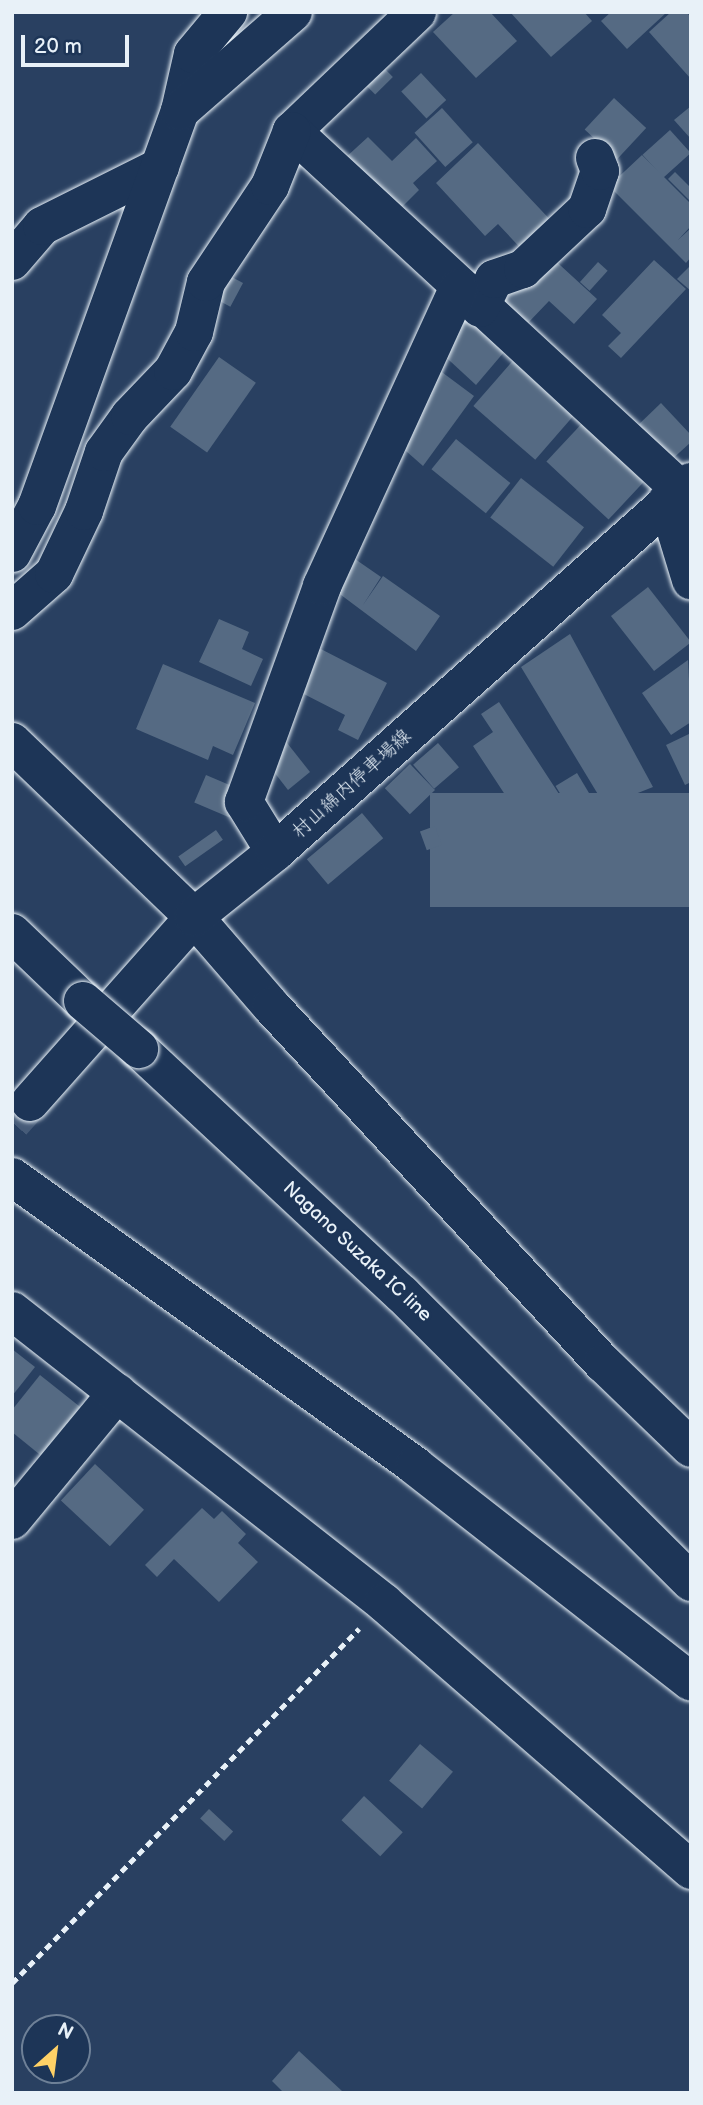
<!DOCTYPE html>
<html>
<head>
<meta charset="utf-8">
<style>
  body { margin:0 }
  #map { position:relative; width:703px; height:2105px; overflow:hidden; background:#294061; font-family:"Balsamiq Sans","Klee One",sans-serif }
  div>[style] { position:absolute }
  .building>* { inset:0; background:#556a83; transform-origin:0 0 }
  .secondary-tunnel>* { height:38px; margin-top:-19px; transform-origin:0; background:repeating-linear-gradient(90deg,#465b78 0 38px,transparent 0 57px) }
  .path>* { height:4.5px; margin-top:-2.25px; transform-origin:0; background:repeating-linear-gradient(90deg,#e8f1f8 0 7px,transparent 0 12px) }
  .roads { filter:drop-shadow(0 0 2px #e8f1f8) drop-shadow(0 0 2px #e8f1f8) }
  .minor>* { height:38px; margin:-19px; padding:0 19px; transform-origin:19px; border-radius:19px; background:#1d3557 }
  .tertiary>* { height:38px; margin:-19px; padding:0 19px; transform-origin:19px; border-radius:19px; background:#1d3557 }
  .secondary>* { height:38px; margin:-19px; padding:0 19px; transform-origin:19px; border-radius:19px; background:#1d3557 }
  .primary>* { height:38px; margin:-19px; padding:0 19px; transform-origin:19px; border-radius:19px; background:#1d3557 }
  .bridges { filter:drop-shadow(0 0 2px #e8f1f8) drop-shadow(0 0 2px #e8f1f8) }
  .primary-bridge>* { height:38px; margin:-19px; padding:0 19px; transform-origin:19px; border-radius:19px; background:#1d3557 }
  span { translate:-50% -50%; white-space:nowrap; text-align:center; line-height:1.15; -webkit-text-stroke:5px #1d3557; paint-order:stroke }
  .street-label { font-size:19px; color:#e8f1f8 }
  .frame { position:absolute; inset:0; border:14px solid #e8f1f8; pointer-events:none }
  .north { position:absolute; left:21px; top:2014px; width:70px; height:70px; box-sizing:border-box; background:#1d3557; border:2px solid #6e8097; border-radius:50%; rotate:28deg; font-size:19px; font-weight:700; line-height:28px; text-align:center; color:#e8f1f8 }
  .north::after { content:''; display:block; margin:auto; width:24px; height:32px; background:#ffd166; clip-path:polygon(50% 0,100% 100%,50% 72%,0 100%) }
  .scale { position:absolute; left:21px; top:35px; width:108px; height:32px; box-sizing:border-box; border:4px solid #e8f1f8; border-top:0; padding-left:9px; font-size:21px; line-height:24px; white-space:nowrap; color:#e8f1f8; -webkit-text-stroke:5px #1d3557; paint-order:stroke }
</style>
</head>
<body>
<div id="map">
  <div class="building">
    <div style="clip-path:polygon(455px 12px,490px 12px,517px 41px,476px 78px,433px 32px)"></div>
    <div style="clip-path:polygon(510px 12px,584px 12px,592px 21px,551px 57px)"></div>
    <div style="clip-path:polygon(611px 12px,667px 12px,627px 49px,601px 21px)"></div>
    <div style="clip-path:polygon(671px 12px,686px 12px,691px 17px,691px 79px,649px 32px)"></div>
    <div style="left:383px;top:67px;width:14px;height:25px;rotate:45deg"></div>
    <div style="left:421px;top:73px;width:37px;height:27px;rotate:47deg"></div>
    <div style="left:614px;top:98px;width:44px;height:43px;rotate:43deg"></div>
    <div style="clip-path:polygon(691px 106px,691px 139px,674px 120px)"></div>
    <div style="left:442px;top:108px;width:46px;height:37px;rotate:48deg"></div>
    <div style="left:670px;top:130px;width:31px;height:37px;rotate:48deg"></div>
    <div style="clip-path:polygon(368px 137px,392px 161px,416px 138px,437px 161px,413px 183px,419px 190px,395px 214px,344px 159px)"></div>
    <div style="clip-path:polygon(478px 143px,557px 227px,527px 255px,498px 224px,485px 236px,436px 183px)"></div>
    <div style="clip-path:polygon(642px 155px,691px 204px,691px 226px,678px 240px,691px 228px,691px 257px,686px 263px,609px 186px)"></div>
    <div style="clip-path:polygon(675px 172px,691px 188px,691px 202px,668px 179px)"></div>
    <div style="clip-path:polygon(548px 254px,597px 299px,574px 324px,549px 301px,527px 324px,503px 302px)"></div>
    <div style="clip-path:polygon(654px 260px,686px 289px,621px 358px,608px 346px,621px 333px,602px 315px)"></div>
    <div style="left:598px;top:262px;width:13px;height:27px;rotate:42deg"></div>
    <div style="clip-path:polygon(691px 265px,691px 291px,677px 279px)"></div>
    <div style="left:228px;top:275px;width:17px;height:27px;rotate:28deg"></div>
    <div style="clip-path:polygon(463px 306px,510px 345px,476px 385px,437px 349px)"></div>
    <div style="left:219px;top:357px;width:45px;height:85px;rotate:35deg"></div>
    <div style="left:516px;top:357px;width:82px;height:65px;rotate:41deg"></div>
    <div style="clip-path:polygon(435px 367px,474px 396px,423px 466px,398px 444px)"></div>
    <div style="clip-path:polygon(661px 403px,691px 435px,691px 442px,668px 463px,635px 428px)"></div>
    <div style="left:588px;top:417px;width:85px;height:61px;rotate:43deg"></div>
    <div style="left:456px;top:439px;width:70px;height:39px;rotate:39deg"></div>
    <div style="left:521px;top:478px;width:80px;height:50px;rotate:38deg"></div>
    <div style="clip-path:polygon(355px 559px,381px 577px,363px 605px,383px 576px,440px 616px,416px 651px,333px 589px)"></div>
    <div style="left:648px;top:587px;width:70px;height:47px;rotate:52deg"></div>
    <div style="clip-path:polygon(219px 619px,249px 632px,242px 649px,263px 659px,251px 686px,199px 662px)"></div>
    <div style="clip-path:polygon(570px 634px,653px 787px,605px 806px,521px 667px)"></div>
    <div style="clip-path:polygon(315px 646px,387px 683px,358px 740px,338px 730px,345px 715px,294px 689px)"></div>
    <div style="clip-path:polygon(688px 660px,691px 722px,671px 735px,642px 693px)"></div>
    <div style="clip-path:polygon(163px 664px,255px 703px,233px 755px,213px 746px,208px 760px,136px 729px)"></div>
    <div style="clip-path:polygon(499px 702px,561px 797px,523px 822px,473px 746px,493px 732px,481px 714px)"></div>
    <div style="clip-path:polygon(691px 733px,691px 782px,685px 785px,666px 745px)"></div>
    <div style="clip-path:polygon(280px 734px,310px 772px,288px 790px,264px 759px)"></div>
    <div style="left:438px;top:743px;width:32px;height:33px;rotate:49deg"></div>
    <div style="left:410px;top:764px;width:36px;height:35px;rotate:46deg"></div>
    <div style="left:577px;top:773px;width:39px;height:25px;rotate:59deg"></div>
    <div style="left:206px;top:775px;width:39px;height:30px;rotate:23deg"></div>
    <div style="left:691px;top:793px;width:114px;height:261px;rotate:90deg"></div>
    <div style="left:362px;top:813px;width:33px;height:72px;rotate:50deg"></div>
    <div style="left:435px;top:826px;width:20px;height:16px;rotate:70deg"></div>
    <div style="left:216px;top:830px;width:12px;height:46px;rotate:55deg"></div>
    <div style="clip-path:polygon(12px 1349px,35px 1367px,12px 1396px)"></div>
    <div style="clip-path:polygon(40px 1375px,84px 1410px,44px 1458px,12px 1432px,12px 1410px)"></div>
    <div style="left:95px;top:1464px;width:67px;height:50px;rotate:43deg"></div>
    <div style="clip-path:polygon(202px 1508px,214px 1519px,222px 1511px,246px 1534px,238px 1543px,258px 1562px,219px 1602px,174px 1559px,157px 1577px,145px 1565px)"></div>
    <div style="left:420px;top:1744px;width:43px;height:48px;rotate:40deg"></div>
    <div style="left:364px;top:1796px;width:53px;height:33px;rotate:43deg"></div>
    <div style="left:209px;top:1809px;width:33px;height:13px;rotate:43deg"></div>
    <div style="clip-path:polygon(299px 2051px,342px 2091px,341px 2093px,284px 2093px,272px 2081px)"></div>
  </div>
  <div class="secondary-tunnel">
    <div style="left:12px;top:1122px;width:27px;rotate:-48deg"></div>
  </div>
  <div class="path">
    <div style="left:12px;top:1983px;width:496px;rotate:-45.6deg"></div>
  </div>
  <div class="roads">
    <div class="minor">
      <div style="left:417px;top:12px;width:173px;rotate:136.4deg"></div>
      <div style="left:292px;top:131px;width:529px;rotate:42.7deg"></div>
      <div style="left:180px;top:111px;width:58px;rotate:-77.2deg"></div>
      <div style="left:193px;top:54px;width:55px;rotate:-50.2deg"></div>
      <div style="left:12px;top:261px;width:46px;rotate:-49.4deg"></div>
      <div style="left:42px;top:226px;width:132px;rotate:-26.6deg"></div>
      <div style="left:480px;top:308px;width:32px;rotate:-64deg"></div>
      <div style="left:494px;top:279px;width:31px;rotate:-19deg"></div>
      <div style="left:523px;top:269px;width:88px;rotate:-43.2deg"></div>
      <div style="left:587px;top:209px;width:40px;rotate:-71.1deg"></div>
      <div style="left:600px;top:171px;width:14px;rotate:-111deg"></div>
      <div style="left:667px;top:501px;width:83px;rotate:73.1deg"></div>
      <div style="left:12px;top:553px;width:53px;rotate:-62deg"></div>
      <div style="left:37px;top:506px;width:420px;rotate:-70.1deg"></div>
      <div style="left:180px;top:111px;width:150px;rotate:-41.2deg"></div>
      <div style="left:12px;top:611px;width:56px;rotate:-41.4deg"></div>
      <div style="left:54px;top:574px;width:70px;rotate:-64.5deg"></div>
      <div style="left:84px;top:511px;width:62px;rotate:-71.3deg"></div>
      <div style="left:104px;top:452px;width:44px;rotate:-54.2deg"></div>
      <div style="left:130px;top:416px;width:62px;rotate:-46.3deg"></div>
      <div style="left:173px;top:371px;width:44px;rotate:-61.7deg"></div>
      <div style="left:194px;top:332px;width:51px;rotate:-76.5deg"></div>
      <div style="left:206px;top:282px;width:115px;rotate:-56.3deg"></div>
      <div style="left:270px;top:186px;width:59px;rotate:-68.2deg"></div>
      <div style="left:12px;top:742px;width:252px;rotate:43.9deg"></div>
      <div style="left:275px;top:852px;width:59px;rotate:-121.8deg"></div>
      <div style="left:244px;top:802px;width:230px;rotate:-70.1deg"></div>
      <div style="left:322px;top:586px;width:327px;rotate:-65.4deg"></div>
      <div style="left:12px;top:1520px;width:165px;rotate:-50.4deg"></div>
    </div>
    <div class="tertiary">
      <div style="left:194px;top:917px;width:118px;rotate:49.1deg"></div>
      <div style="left:271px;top:1006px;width:488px;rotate:47.1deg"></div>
      <div style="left:603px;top:1363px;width:122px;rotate:44deg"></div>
      <div style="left:12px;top:1311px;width:473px;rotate:38.1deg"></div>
      <div style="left:384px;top:1603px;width:407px;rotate:41deg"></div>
    </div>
    <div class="secondary">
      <div style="left:30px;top:1102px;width:247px;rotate:-48.4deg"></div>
      <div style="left:194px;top:917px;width:104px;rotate:-38.7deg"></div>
      <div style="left:275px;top:852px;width:557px;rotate:-41.65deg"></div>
    </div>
    <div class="primary">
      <div style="left:12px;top:933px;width:98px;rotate:43.8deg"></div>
      <div style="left:139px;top:1049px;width:359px;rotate:43deg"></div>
      <div style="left:402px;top:1294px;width:408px;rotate:44.9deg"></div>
      <div style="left:12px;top:1177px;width:496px;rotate:35.6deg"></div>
      <div style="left:415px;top:1466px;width:350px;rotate:38deg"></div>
    </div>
  </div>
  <div class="bridges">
    <div class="primary-bridge">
      <div style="left:83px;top:1001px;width:74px;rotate:40.6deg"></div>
    </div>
  </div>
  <div class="street-label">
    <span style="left:352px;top:784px;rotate:-42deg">村山綿内停車場線</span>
    <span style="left:357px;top:1252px;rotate:43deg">Nagano Suzaka IC line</span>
  </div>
  <div class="frame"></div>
  <div class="north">N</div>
  <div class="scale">20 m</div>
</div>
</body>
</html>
